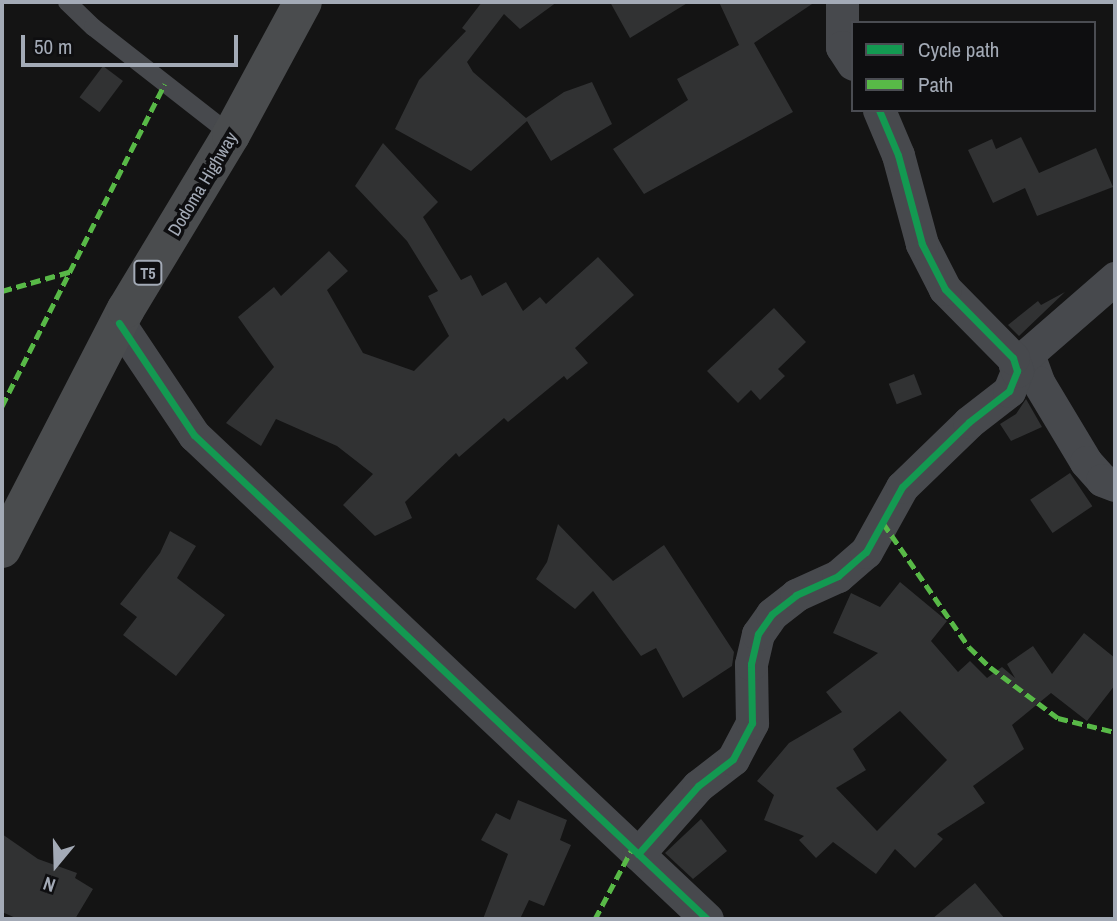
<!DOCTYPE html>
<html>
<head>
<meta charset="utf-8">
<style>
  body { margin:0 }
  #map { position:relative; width:1117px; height:921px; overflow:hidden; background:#141414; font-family:"Archivo Narrow",sans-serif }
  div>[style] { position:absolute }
  .building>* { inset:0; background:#313233; transform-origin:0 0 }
  .lane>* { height:18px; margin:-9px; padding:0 9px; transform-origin:9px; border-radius:9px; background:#47494d }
  .street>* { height:33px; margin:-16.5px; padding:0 16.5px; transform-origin:16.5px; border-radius:16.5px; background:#47494d }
  .highway>* { height:38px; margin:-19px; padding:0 19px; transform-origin:19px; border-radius:19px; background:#4a4c4e }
  .quiet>* { height:5px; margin-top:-2.5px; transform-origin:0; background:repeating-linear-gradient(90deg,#58b947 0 10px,transparent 0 15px) }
  .cycleway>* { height:7px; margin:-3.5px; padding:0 3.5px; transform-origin:3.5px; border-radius:3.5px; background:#139951 }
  span { translate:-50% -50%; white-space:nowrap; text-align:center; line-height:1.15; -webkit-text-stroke:7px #0e0e10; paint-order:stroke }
  .shield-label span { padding:2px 5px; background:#0e0e10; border:2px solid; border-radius:5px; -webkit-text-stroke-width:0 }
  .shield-label { font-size:16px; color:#a3aab6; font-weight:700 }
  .street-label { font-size:18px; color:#a3aab6 }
  .frame { position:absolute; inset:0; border:4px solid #a3aab6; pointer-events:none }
  .legend { position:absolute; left:851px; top:21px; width:245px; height:91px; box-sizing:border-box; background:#0e0e10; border:2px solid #4a4c52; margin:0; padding:9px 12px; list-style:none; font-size:21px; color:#a3aab6 }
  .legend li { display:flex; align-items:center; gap:14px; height:35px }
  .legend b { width:35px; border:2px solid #4a4c52 }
  .north { position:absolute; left:21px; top:830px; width:70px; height:70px; -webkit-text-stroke:5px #0e0e10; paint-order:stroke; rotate:199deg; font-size:19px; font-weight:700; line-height:28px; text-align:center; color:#a3aab6 }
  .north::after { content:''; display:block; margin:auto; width:24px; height:32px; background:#a3aab6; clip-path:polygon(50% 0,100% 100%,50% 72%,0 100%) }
  .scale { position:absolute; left:21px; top:35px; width:217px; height:32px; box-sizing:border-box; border:4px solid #a3aab6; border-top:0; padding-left:9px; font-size:21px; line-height:24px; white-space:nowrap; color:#a3aab6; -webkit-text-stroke:5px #0e0e10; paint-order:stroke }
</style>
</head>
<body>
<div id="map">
  <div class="building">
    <div style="clip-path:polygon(482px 2px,557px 2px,520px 29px,504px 14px,467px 62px,473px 72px,526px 118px,564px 92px,592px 82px,612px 124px,551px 161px,527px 121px,471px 171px,395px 129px,419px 80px,466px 31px,462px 28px)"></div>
    <div style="clip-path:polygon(610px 2px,689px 2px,630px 38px)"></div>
    <div style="clip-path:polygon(719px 2px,815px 2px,754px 43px,793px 112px,644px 194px,613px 149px,688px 100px,677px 79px,739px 45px)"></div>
    <div style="left:103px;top:66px;width:25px;height:39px;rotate:37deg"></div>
    <div style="clip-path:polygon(1021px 137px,1039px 173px,1096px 148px,1113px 187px,1037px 216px,1025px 188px,993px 203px,968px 150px,992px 139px,996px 149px)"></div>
    <div style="clip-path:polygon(383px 143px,438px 202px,423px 217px,461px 280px,471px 275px,482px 296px,506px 282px,523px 311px,540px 297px,546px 304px,598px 257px,634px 295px,575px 348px,588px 363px,567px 380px,564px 376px,508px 422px,504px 418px,459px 457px,456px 453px,405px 502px,412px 518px,375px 536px,343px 505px,373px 474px,337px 446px,276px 419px,261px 446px,226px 423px,274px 367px,238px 317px,274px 287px,281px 296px,329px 251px,348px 271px,327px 290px,363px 353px,414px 371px,449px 336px,428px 296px,438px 291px,407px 241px,355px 186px)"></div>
    <div style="clip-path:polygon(1065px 292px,1019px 336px,1008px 325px,1038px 301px,1041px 305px)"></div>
    <div style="clip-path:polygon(774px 308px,806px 342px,778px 369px,785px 376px,760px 400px,751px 390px,738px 403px,707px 371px)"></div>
    <div style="left:914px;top:374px;width:22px;height:27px;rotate:69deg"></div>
    <div style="clip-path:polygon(1026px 399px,1042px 427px,1011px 441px,1000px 424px,1016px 414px)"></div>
    <div style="left:1070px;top:473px;width:40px;height:48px;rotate:56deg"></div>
    <div style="clip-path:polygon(558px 524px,613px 581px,664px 545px,734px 652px,732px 666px,683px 698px,656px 648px,641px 656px,593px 591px,575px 609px,536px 579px,547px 562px)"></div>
    <div style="clip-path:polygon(170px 531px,196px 546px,177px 578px,225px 615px,176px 676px,123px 635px,137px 617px,120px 604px,160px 553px)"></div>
    <div style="clip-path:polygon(evenodd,900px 582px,947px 621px,931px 641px,958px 672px,970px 661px,987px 678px,1002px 667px,1015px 678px,1007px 664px,1033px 646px,1052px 674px,1084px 633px,1115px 658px,1115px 685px,1087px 721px,1051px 693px,1012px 725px,1024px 749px,973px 786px,985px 803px,937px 834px,943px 839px,915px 868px,895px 849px,876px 874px,833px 842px,816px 858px,799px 840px,804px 836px,764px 820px,774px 795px,757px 781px,789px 743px,842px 712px,826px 692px,878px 653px,833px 633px,851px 593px,880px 607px,900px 582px,900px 711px,947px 760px,877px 831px,836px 788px,866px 770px,853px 749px,900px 711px)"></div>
    <div style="clip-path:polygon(518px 800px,567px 820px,560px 840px,571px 845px,544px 906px,529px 900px,520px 919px,483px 919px,508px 854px,481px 840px,496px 813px,510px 820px)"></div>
    <div style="clip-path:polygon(701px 819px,727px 851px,693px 879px,665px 853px)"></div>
    <div style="clip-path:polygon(2px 834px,38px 859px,77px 873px,75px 878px,93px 889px,75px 919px,18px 919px,2px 912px)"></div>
    <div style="clip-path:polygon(975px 883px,1005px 919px,932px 919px)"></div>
  </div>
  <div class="lane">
    <div style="left:67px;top:2px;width:36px;rotate:44deg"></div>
    <div style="left:93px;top:27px;width:175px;rotate:38deg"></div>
  </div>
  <div class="street">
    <div style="left:842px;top:2px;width:45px;rotate:90deg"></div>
    <div style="left:842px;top:47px;width:20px;rotate:57deg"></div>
    <div style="left:119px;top:323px;width:135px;rotate:56.2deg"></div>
    <div style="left:194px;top:435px;width:705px;rotate:43.33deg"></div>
    <div style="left:1028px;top:354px;width:30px;rotate:70deg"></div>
    <div style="left:1038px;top:382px;width:93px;rotate:59deg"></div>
    <div style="left:1086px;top:462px;width:24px;rotate:48deg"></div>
    <div style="left:1102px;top:480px;width:14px;rotate:21deg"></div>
    <div style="left:1015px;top:365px;width:133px;rotate:-41deg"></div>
    <div style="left:638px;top:854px;width:91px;rotate:-48.6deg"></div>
    <div style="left:698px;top:786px;width:44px;rotate:-37.6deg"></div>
    <div style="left:733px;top:759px;width:41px;rotate:-62.2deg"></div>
    <div style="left:752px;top:723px;width:59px;rotate:-91deg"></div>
    <div style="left:751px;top:664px;width:31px;rotate:-77deg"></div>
    <div style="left:758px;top:634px;width:24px;rotate:-55deg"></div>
    <div style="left:772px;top:614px;width:31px;rotate:-38deg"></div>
    <div style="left:796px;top:595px;width:46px;rotate:-24.3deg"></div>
    <div style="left:838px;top:576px;width:37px;rotate:-41deg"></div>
    <div style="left:866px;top:552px;width:74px;rotate:-61deg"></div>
    <div style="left:902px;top:487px;width:93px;rotate:-44.1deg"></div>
    <div style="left:969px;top:422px;width:51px;rotate:-37.8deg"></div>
    <div style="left:1009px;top:391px;width:22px;rotate:-68deg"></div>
    <div style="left:1017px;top:371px;width:14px;rotate:-107deg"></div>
    <div style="left:1013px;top:358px;width:97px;rotate:-134.6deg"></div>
    <div style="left:945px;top:289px;width:51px;rotate:-117.1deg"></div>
    <div style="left:922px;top:244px;width:92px;rotate:-105.1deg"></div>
    <div style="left:898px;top:155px;width:49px;rotate:-112.9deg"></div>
  </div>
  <div class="highway">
    <div style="left:2px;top:549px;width:270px;rotate:-62.7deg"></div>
    <div style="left:126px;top:309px;width:203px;rotate:-58.9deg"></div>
    <div style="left:231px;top:135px;width:151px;rotate:-61.6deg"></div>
  </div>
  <div class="quiet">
    <div style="left:2px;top:291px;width:73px;rotate:-15.9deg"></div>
    <div style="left:2px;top:406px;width:361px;rotate:-63.2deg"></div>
    <div style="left:883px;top:523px;width:151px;rotate:55.3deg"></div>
    <div style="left:969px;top:647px;width:29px;rotate:44deg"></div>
    <div style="left:990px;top:667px;width:85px;rotate:36.9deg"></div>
    <div style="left:1058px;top:718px;width:59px;rotate:13.8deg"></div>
    <div style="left:595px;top:919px;width:79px;rotate:-62.1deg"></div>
  </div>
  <div class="cycleway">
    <div style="left:119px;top:323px;width:135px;rotate:56.2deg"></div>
    <div style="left:194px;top:435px;width:705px;rotate:43.33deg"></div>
    <div style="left:638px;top:854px;width:91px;rotate:-48.6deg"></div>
    <div style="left:698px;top:786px;width:44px;rotate:-37.6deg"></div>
    <div style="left:733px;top:759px;width:41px;rotate:-62.2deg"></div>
    <div style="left:752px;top:723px;width:59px;rotate:-91deg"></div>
    <div style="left:751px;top:664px;width:31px;rotate:-77deg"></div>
    <div style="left:758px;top:634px;width:24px;rotate:-55deg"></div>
    <div style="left:772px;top:614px;width:31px;rotate:-38deg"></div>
    <div style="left:796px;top:595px;width:46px;rotate:-24.3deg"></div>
    <div style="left:838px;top:576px;width:37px;rotate:-41deg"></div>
    <div style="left:866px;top:552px;width:74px;rotate:-61deg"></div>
    <div style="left:902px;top:487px;width:93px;rotate:-44.1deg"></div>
    <div style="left:969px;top:422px;width:51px;rotate:-37.8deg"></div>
    <div style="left:1009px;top:391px;width:22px;rotate:-68deg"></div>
    <div style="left:1017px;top:371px;width:14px;rotate:-107deg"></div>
    <div style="left:1013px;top:358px;width:97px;rotate:-134.6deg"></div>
    <div style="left:945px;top:289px;width:51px;rotate:-117.1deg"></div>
    <div style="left:922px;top:244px;width:92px;rotate:-105.1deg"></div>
    <div style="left:898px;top:155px;width:49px;rotate:-112.9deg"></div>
  </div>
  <div class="shield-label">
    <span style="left:148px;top:273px">T5</span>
  </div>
  <div class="street-label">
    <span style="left:203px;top:184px;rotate:-59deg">Dodoma Highway</span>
  </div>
  <div class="frame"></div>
  <ul class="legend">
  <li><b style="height:9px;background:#139951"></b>Cycle path</li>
  <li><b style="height:9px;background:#58b947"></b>Path</li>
  </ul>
  <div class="north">N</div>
  <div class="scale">50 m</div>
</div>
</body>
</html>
